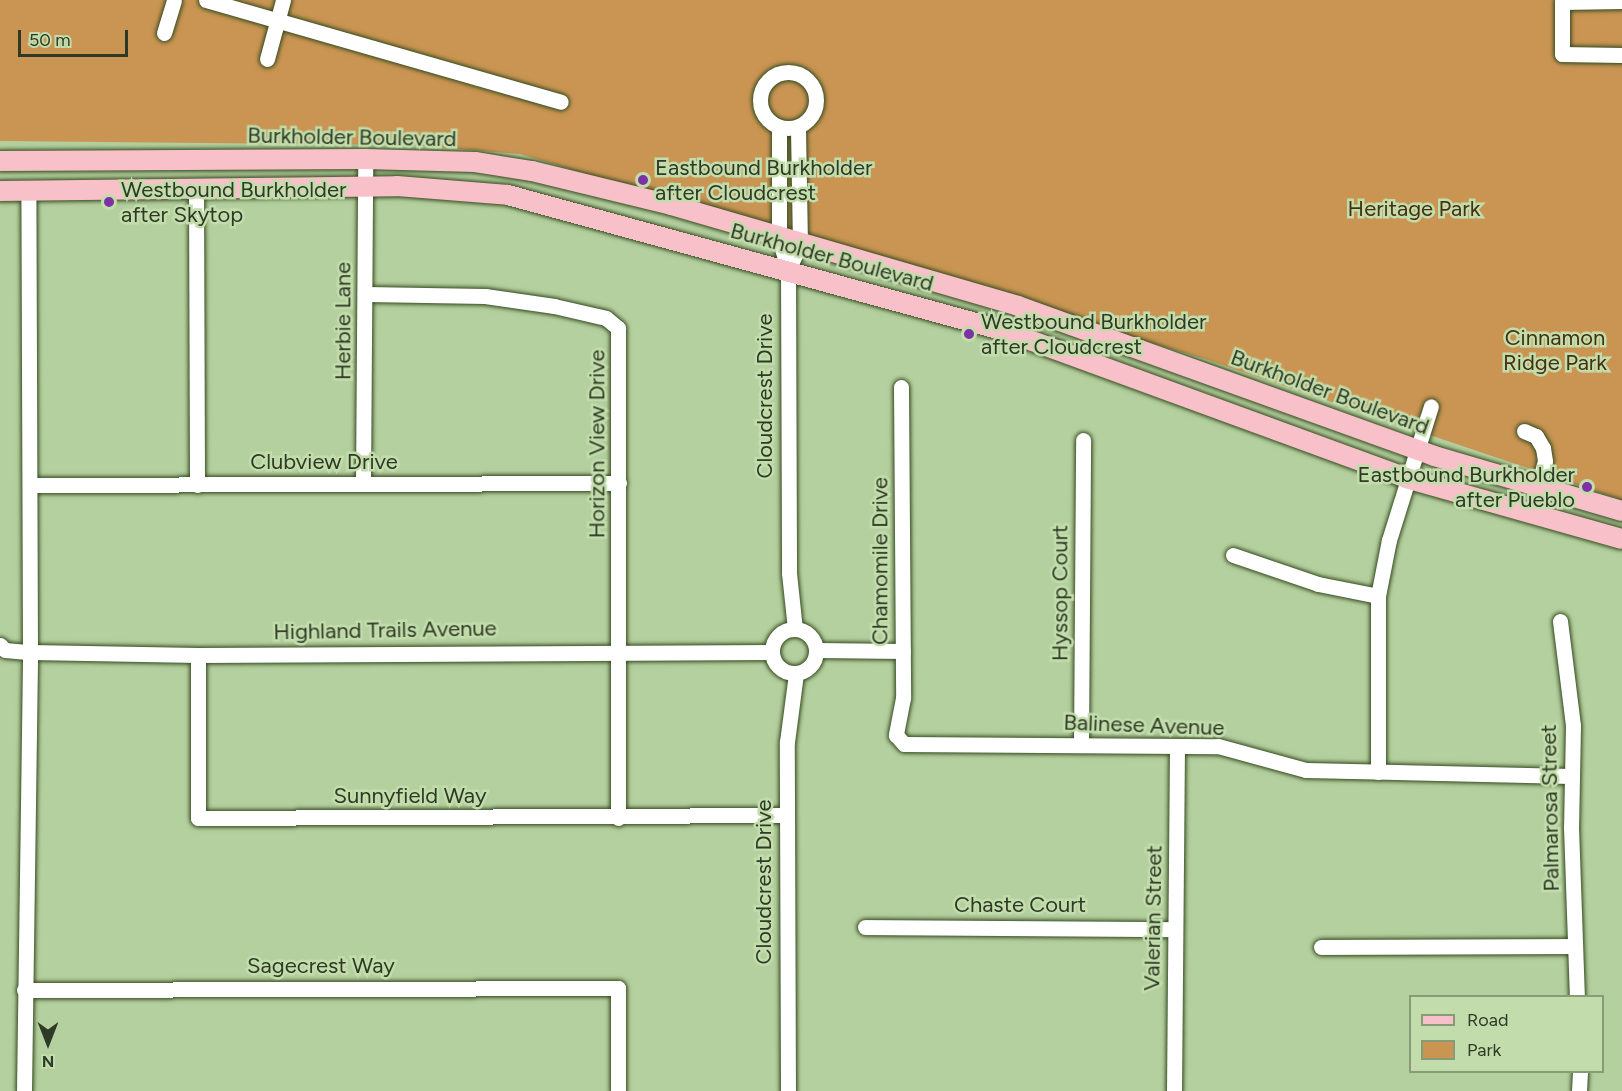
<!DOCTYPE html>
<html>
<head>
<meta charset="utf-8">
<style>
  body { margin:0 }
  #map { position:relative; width:1622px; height:1091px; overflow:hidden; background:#b5d09f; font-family:Figtree,sans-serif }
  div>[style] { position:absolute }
  .green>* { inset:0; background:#ca9553 }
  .roads { filter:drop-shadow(0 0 2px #354b1f) drop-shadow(0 0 2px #354b1f) }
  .minor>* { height:15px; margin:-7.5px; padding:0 7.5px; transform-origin:7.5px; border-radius:7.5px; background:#fff }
  .minor>.ring { margin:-7.5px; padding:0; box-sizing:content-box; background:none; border:15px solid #fff; border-radius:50% }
  .major>* { height:20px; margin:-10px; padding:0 10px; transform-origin:10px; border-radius:10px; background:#f8c0c8 }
  .dots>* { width:16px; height:16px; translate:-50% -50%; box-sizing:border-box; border:3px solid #c2ddab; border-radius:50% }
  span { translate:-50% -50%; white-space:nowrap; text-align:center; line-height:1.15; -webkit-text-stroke:5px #c2ddab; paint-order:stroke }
  .street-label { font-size:22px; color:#2f3a26 }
  .poi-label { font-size:22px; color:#2f3a26 }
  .left { translate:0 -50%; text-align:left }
  .right { translate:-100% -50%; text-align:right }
  .park-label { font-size:22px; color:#473011 }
  .legend { position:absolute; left:1409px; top:995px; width:195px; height:78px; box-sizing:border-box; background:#c2ddab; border:2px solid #879c76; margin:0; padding:8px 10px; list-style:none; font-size:18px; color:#2f3a26 }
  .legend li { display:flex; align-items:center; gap:12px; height:30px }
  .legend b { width:30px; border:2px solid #879c76 }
  .north { position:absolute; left:18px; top:1013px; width:60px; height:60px; -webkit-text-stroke:4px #c2ddab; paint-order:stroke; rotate:180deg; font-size:16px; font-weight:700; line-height:24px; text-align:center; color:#2f3a26 }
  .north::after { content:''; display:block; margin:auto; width:21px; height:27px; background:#2f3a26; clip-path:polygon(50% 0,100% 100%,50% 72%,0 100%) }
  .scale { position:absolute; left:18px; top:30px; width:110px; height:27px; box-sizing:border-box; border:3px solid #2f3a26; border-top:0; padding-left:8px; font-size:18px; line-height:21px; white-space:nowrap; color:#2f3a26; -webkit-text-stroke:4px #c2ddab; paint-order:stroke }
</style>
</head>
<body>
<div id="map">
  <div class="green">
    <div style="clip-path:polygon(0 0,1622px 0,1622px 500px,1205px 359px,520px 154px,412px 145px,0 141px)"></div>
  </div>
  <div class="roads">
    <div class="minor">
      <div style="left:206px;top:0;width:369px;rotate:16deg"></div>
      <div style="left:1622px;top:1px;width:60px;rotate:179deg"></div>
      <div style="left:1562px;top:2px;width:52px;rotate:90deg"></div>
      <div style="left:1562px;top:54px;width:60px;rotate:1deg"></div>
      <div style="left:164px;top:33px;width:34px;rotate:-73deg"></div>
      <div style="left:267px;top:59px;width:61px;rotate:-74.8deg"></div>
      <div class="ring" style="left:760px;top:72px;width:41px;height:41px"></div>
      <div style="left:779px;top:127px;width:111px;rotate:90deg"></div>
      <div style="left:779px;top:238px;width:33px;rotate:74deg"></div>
      <div style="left:788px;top:270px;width:303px;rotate:89.8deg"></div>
      <div style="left:789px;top:573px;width:56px;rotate:83.9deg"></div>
      <div style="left:196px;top:190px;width:295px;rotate:89.8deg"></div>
      <div style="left:788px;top:270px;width:29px;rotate:-65deg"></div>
      <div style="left:800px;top:244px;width:117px;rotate:-91deg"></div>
      <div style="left:366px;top:294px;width:119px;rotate:1deg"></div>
      <div style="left:485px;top:296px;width:70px;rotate:8.2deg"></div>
      <div style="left:554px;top:306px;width:53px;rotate:13deg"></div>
      <div style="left:606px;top:318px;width:16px;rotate:40deg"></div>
      <div style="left:618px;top:328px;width:490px;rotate:90deg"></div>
      <div style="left:901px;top:387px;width:311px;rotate:89.6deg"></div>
      <div style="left:903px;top:698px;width:38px;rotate:101deg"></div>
      <div style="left:896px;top:735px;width:12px;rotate:48deg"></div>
      <div style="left:904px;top:744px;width:314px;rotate:0.4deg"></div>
      <div style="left:1218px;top:746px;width:91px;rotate:15.3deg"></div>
      <div style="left:1306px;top:770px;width:265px;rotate:1.3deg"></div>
      <div style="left:1524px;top:431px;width:13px;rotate:23deg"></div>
      <div style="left:1536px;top:436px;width:14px;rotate:60deg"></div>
      <div style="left:1543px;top:448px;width:13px;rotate:81deg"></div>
      <div style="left:1545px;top:461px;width:26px;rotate:106deg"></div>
      <div style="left:363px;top:484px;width:325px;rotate:-89.6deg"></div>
      <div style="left:30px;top:485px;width:589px;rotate:-0.19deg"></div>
      <div style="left:1233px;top:555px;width:90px;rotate:18.8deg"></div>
      <div style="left:1318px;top:584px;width:61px;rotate:11.3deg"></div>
      <div style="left:1560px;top:621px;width:106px;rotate:82.9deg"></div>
      <div style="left:1573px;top:726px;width:101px;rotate:91.1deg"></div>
      <div style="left:1571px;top:827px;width:169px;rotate:88deg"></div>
      <div class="ring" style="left:772px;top:629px;width:29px;height:29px"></div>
      <div style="left:0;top:645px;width:7px;rotate:45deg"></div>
      <div style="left:5px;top:650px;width:25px;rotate:5deg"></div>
      <div style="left:30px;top:652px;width:168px;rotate:1deg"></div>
      <div style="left:198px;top:655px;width:574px;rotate:-0.3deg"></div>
      <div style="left:817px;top:650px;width:86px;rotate:0.7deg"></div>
      <div style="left:198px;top:655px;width:163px;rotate:90deg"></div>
      <div style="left:198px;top:818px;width:588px;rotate:-0.29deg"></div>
      <div style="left:1081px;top:745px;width:305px;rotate:-89.6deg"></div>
      <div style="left:1378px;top:772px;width:176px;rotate:-90deg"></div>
      <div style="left:1378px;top:596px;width:57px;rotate:-78.9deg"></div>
      <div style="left:1389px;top:540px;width:140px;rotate:-72.6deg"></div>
      <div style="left:865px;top:927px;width:310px;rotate:0.4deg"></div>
      <div style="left:1321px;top:947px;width:254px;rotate:-0.2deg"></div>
      <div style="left:24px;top:990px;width:594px;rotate:-0.19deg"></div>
      <div style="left:618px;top:988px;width:103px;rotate:90deg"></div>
      <div style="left:24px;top:1091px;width:439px;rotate:-89.2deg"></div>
      <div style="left:30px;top:652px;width:462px;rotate:-90.2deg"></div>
      <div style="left:788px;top:1091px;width:349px;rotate:-90.2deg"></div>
      <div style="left:787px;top:742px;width:69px;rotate:-82.5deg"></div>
      <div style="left:1174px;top:1091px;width:345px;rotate:-89.5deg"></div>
      <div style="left:1579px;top:1091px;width:19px;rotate:-87deg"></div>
    </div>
    <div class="major">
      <div style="left:0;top:161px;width:365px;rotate:-0.3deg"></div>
      <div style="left:365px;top:159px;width:110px;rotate:1.6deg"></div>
      <div style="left:475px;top:162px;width:58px;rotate:9deg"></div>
      <div style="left:532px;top:171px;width:143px;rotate:13.7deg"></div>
      <div style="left:671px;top:205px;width:361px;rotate:16.2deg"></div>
      <div style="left:1018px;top:306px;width:442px;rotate:19.8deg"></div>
      <div style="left:1434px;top:456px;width:196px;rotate:16.3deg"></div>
      <div style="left:0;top:191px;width:397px;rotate:-0.7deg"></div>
      <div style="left:397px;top:186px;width:111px;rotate:4.6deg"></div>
      <div style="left:508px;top:195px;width:515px;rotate:15.3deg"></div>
      <div style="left:1005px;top:331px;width:427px;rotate:20.1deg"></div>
      <div style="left:1406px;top:478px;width:224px;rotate:15.8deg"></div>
    </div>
  </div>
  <div class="dots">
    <div style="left:643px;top:180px;background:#7c32a4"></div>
    <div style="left:109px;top:202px;background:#7c32a4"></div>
    <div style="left:969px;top:334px;background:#7c32a4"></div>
    <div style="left:1587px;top:487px;background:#7c32a4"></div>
  </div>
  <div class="street-label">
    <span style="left:352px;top:137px;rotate:1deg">Burkholder Boulevard</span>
    <span style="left:832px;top:257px;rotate:15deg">Burkholder Boulevard</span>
    <span style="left:343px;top:321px;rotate:-90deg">Herbie Lane</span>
    <span style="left:1330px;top:392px;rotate:20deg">Burkholder Boulevard</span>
    <span style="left:765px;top:396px;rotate:-90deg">Cloudcrest Drive</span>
    <span style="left:597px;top:444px;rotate:-90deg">Horizon View Drive</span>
    <span style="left:324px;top:462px">Clubview Drive</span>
    <span style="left:880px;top:561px;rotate:-90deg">Chamomile Drive</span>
    <span style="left:1060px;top:593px;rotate:-90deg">Hyssop Court</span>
    <span style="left:385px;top:630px;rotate:-1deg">Highland Trails Avenue</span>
    <span style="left:1144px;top:725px;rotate:2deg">Balinese Avenue</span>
    <span style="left:410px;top:796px">Sunnyfield Way</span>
    <span style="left:1550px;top:808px;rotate:-91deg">Palmarosa Street</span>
    <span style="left:764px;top:882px;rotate:-90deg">Cloudcrest Drive</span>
    <span style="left:1020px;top:905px">Chaste Court</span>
    <span style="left:1153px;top:918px;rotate:-89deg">Valerian Street</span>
    <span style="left:321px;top:966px">Sagecrest Way</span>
  </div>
  <div class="poi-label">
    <span class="left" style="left:655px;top:180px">Eastbound Burkholder<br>after Cloudcrest</span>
    <span class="left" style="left:121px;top:202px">Westbound Burkholder<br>after Skytop</span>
    <span class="left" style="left:981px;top:334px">Westbound Burkholder<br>after Cloudcrest</span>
    <span class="right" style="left:1575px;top:487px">Eastbound Burkholder<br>after Pueblo</span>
  </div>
  <div class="park-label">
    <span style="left:1414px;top:209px">Heritage Park</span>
    <span style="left:1555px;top:350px">Cinnamon<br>Ridge Park</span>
  </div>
  <ul class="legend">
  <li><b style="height:8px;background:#f8c0c8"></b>Road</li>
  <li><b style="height:16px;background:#ca9553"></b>Park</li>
  </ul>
  <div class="north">N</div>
  <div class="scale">50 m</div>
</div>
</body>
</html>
